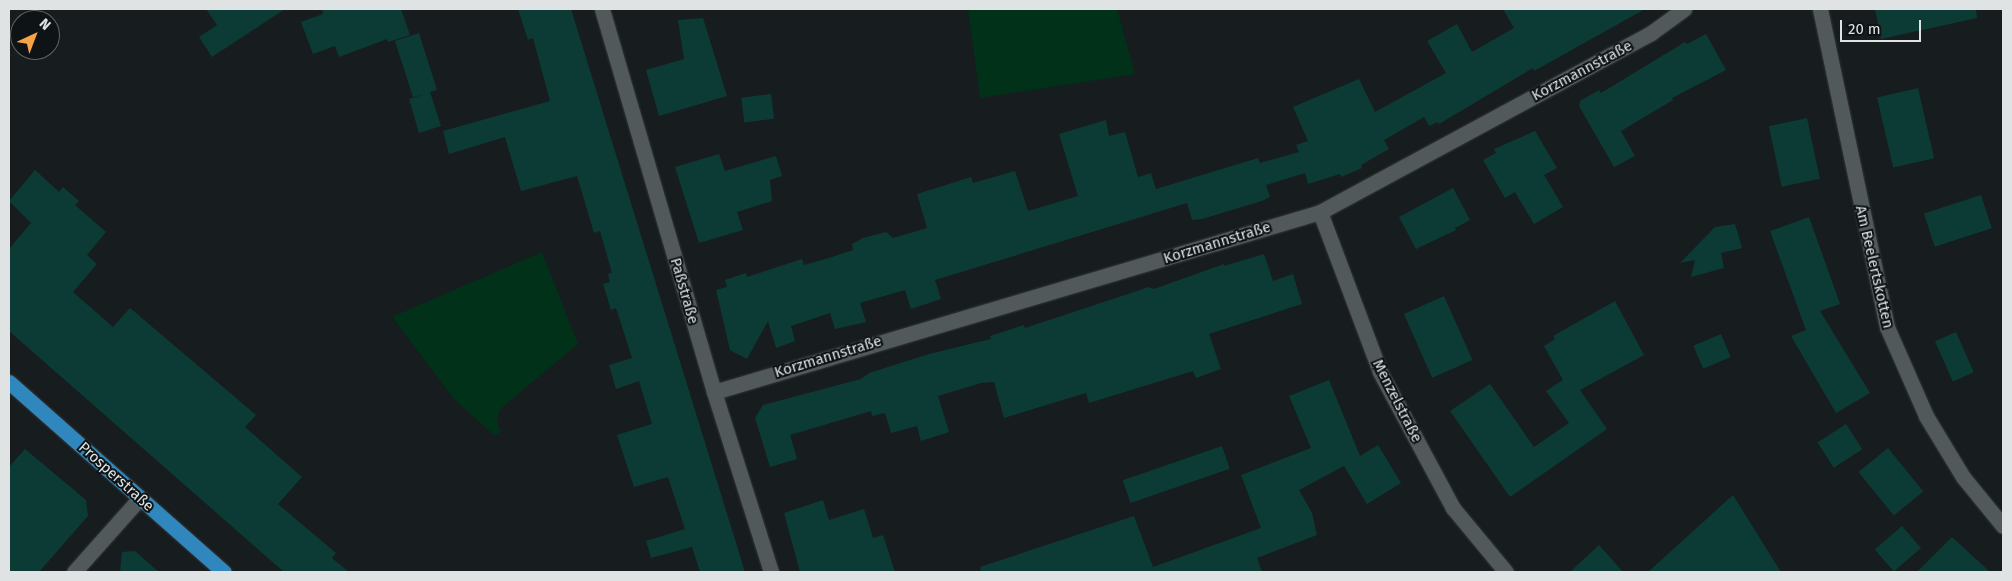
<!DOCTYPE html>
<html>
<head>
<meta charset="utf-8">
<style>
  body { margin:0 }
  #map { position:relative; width:2012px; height:581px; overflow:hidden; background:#171c1e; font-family:"Fira Sans",sans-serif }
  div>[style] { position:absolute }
  .green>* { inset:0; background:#013119 }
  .building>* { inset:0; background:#0c3b36; transform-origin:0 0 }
  .roads { filter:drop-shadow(0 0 1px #343738) drop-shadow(0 0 1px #343738) }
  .minor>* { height:15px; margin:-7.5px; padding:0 7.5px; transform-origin:7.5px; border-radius:7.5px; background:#52595a }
  .major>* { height:15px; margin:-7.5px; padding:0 7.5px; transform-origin:7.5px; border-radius:7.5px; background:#2f87bd }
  span { translate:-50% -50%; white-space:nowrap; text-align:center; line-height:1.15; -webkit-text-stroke:4px #0e1315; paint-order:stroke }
  .street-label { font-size:15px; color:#e0e3e4 }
  .frame { position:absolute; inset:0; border:10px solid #e0e3e4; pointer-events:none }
  .north { position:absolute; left:10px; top:10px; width:50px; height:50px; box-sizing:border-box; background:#0e1315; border:1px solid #626668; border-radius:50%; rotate:43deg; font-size:14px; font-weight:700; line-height:20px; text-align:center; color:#e0e3e4 }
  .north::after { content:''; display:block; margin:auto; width:18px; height:22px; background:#f5a345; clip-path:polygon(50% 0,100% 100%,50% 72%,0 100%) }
  .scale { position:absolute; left:1840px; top:20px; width:81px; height:22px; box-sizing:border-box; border:2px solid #e0e3e4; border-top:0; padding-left:6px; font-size:15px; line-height:18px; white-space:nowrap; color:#e0e3e4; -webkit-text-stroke:4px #0e1315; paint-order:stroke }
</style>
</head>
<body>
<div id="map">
  <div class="green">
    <div style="clip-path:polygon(968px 9px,1117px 9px,1135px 74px,980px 98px)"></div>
    <div style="clip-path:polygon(542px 252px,578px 344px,499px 410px,497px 423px,501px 431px,495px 436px,454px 399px,392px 317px)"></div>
  </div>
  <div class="building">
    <div style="clip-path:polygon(206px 9px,285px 9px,212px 57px,199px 37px,217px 25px)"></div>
    <div style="clip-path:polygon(322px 9px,401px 9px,410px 35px,388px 42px,387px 39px,339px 57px,335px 46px,313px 54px,301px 22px,323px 14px)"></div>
    <div style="clip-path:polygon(518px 9px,571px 9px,745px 572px,700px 572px,692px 547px,651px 558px,646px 541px,685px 529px,668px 477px,634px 487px,617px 435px,652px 424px,639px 381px,616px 389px,609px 365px,632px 358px,616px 308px,611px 310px,603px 284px,610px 282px,608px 274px,612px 273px,600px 231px,594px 233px,577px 176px,521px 191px,505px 137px,449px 154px,443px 131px,550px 101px,533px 38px,528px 40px)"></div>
    <div style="clip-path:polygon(1503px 9px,1645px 9px,1534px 71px,1533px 68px,1439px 124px,1438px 122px,1429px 126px,1424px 117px,1384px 140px,1389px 149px,1361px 165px,1362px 168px,1341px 177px,1340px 174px,1308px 184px,1305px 173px,1266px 185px,1270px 197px,1262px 201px,1202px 219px,1192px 220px,1187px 203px,935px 280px,941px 299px,911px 309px,905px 290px,860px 303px,866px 322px,835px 329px,830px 313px,791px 326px,795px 341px,776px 348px,768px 321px,747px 359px,730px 350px,716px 290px,727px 287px,725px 280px,746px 273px,747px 277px,802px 259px,804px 265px,829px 258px,853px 250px,852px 244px,863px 238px,886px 232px,893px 238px,927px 228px,917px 194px,971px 177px,973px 183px,1015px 171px,1028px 211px,1078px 196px,1059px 134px,1106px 120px,1109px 136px,1125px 132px,1138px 177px,1151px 173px,1156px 189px,1258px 158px,1260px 163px,1299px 152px,1296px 145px,1308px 141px,1293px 107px,1359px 79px,1375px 112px,1446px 73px,1427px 41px,1457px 24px,1472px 52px,1514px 28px)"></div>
    <div style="clip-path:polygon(1875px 9px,1976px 9px,1977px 18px,1881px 39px)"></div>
    <div style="clip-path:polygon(703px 18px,727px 96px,659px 116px,646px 70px,684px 59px,678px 20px)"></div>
    <div style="clip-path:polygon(419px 33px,437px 90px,430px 92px,441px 126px,419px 133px,409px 99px,425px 94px,413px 97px,395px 41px)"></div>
    <div style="clip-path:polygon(1706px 34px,1726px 70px,1672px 98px,1673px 100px,1621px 131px,1635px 156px,1614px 167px,1579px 106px,1580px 101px,1599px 90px,1601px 93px,1685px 42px,1687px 44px)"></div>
    <div style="left:1918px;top:88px;width:72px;height:42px;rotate:77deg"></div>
    <div style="left:771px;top:94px;width:25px;height:30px;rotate:83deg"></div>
    <div style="left:1807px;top:118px;width:62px;height:39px;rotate:78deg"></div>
    <div style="clip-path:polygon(1535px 131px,1557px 168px,1544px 175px,1563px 207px,1534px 224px,1515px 192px,1505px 198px,1483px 160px,1496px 153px,1494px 149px)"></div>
    <div style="clip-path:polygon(719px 154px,725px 171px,776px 156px,782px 176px,770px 180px,772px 201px,737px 212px,743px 230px,699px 243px,675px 167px)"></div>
    <div style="clip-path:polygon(35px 170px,59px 192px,63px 187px,79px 201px,75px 205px,106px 232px,87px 255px,97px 264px,73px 292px,113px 327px,130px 308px,256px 415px,245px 427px,302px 477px,278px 504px,336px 553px,332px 558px,349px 572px,284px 572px,9px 331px,9px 249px,31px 223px,9px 201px)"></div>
    <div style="clip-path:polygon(1453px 188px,1470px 220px,1455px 228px,1456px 230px,1416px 249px,1399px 217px)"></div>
    <div style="left:1981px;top:195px;width:35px;height:60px;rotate:72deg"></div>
    <div style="clip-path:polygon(1809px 217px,1840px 304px,1820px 311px,1870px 393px,1836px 413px,1791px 336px,1806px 330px,1770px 231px)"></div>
    <div style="clip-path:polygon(1735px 224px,1742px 248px,1721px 253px,1724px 268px,1691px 277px,1695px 260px,1680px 263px,1715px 227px)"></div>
    <div style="clip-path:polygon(1264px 254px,1273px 281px,1293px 274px,1302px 304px,1209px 334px,1221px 369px,1196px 378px,1193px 371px,1089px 403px,1086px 393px,1004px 418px,994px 382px,981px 383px,938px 396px,949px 432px,921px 441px,917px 426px,891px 433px,885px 413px,872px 416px,871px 411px,790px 435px,797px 459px,770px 467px,755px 418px,763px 405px,861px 379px,869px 373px,929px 354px,991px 339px,990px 336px,1024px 325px,1025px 328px,1149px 287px,1154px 289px,1224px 264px,1224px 266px)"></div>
    <div style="left:1444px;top:296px;width:70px;height:44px;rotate:66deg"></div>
    <div style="clip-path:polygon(1615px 301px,1644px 355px,1580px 390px,1607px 429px,1510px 497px,1450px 411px,1490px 384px,1534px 447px,1569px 423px,1546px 391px,1563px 380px,1544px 346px,1555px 339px,1553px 336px)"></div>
    <div style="left:1956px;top:332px;width:44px;height:23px;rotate:66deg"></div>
    <div style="left:1721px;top:334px;width:25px;height:30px;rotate:67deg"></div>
    <div style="clip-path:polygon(1329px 380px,1360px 456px,1378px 445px,1401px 483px,1367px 504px,1344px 466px,1299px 490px,1312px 513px,1317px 535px,1257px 558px,1262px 572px,981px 572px,980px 567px,1134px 516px,1153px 567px,1261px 528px,1241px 475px,1311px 448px,1289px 396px)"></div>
    <div style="left:1846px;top:424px;width:30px;height:34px;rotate:57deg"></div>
    <div style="left:1222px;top:446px;width:24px;height:105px;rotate:71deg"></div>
    <div style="left:1888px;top:448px;width:56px;height:38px;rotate:51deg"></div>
    <div style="clip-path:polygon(25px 449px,86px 500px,88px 516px,39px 572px,9px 572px,9px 467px)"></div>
    <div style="clip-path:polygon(1733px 495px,1781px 572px,1648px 572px)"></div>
    <div style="clip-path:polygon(823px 500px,829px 520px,864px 509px,873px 538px,883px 535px,895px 572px,800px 572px,784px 513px)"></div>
    <div style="left:1902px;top:526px;width:29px;height:36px;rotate:49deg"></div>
    <div style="clip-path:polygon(1952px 537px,1990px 572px,1917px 572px)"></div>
    <div style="clip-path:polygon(1599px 545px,1623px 572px,1570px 572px)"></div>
    <div style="clip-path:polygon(135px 551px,159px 572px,120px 572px,122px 552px)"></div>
  </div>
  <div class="roads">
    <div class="minor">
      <div style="left:602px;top:9px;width:399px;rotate:73.7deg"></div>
      <div style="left:714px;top:392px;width:189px;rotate:72.4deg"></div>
      <div style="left:1820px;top:9px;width:325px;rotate:78.1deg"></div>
      <div style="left:1887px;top:327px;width:97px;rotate:66.3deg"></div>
      <div style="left:1926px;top:416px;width:71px;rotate:58.8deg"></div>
      <div style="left:1963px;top:477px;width:63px;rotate:50.8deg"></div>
      <div style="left:1320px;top:212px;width:171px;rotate:69.4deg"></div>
      <div style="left:1380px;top:372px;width:154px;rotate:61.8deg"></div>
      <div style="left:1453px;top:508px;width:83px;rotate:50.4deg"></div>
      <div style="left:714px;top:392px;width:632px;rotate:-16.54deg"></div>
      <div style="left:1320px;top:212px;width:376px;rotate:-28.4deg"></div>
      <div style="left:1651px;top:33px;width:41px;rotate:-36deg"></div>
      <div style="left:74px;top:572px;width:99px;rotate:-48.3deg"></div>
    </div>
    <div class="major">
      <div style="left:9px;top:382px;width:287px;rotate:41.5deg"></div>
    </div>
  </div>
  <div class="street-label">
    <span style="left:1582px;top:71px;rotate:-28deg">Korzmannstraße</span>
    <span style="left:1217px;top:243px;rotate:-17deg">Korzmannstraße</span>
    <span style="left:1874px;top:267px;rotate:77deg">Am Beelertskotten</span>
    <span style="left:684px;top:291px;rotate:74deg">Paßstraße</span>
    <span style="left:828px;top:357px;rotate:-17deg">Korzmannstraße</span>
    <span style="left:1397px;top:401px;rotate:63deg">Menzelstraße</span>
    <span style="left:116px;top:477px;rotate:42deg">Prosperstraße</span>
  </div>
  <div class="frame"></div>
  <div class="north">N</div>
  <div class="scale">20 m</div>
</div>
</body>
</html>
